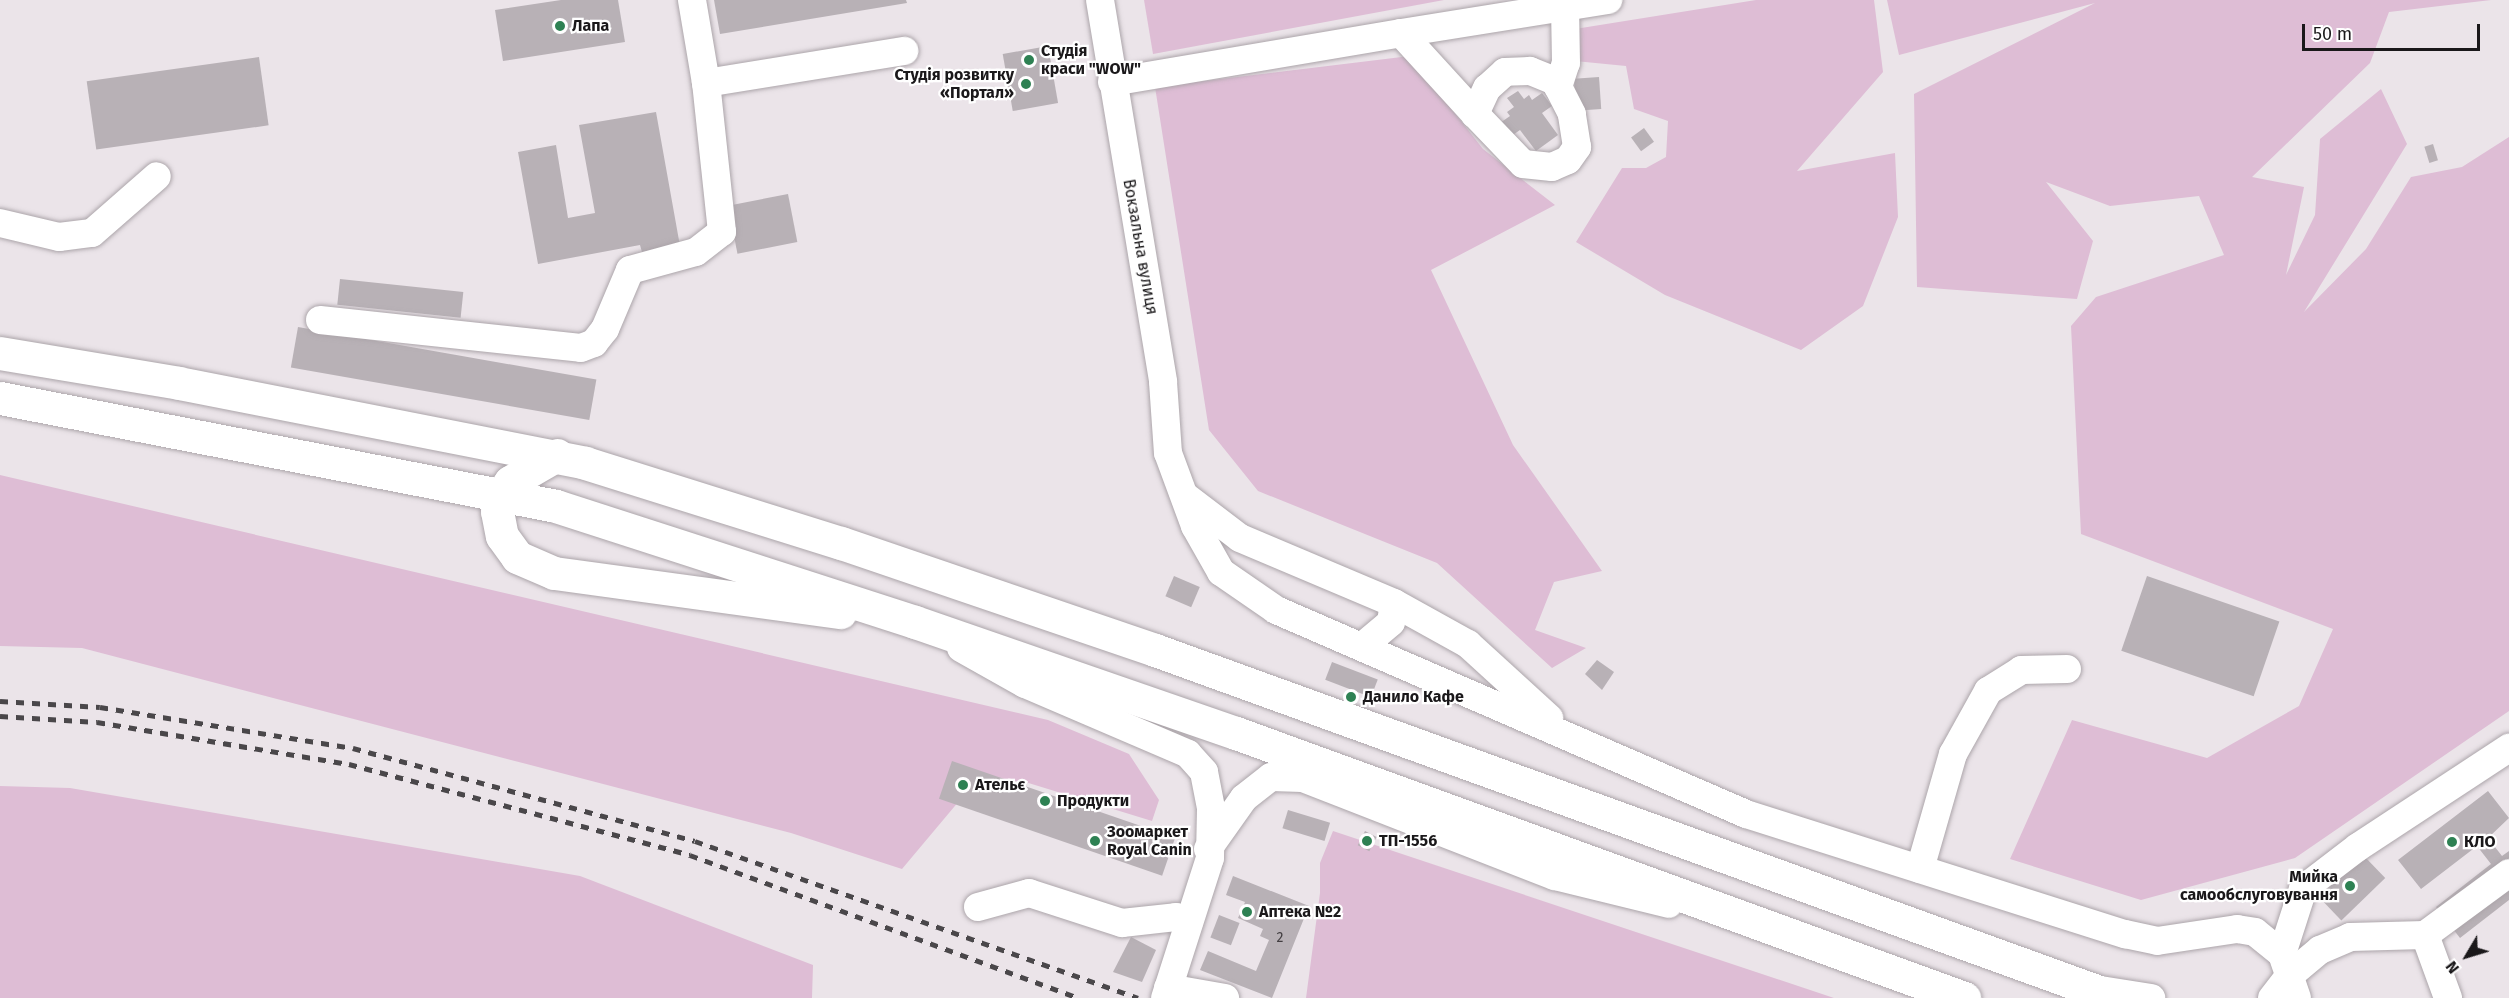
<!DOCTYPE html>
<html>
<head>
<meta charset="utf-8">
<style>
  body { margin:0 }
  #map { position:relative; width:2509px; height:998px; overflow:hidden; background:#ebe4e9; font-family:"Fira Sans",sans-serif }
  div>[style] { position:absolute }
  .green>* { inset:0; background:#debdd5 }
  .building>* { inset:0; background:#b8b1b6; transform-origin:0 0 }
  .roads { filter:drop-shadow(0 0 2px #aca5aa) drop-shadow(0 0 2px #aca5aa) }
  .minor>* { height:28px; margin:-14px; padding:0 14px; transform-origin:14px; border-radius:14px; background:#fff }
  .highway>* { height:33px; margin:-16.5px; padding:0 16.5px; transform-origin:16.5px; border-radius:16.5px; background:#fff }
  .rail>* { height:4.5px; margin-top:-2.25px; transform-origin:0; background:repeating-linear-gradient(90deg,#4a474a 0 8px,transparent 0 16px) }
  .dots>* { width:16px; height:16px; translate:-50% -50%; box-sizing:border-box; border:3px solid #fff; border-radius:50% }
  span { translate:-50% -50%; white-space:nowrap; text-align:center; line-height:1.15; -webkit-text-stroke:4.5px #fff; paint-order:stroke }
  .number-label { font-size:14px; color:#423e41 }
  .number-label span { -webkit-text-stroke-width:0 }
  .poi-label { font-size:16px; color:#1a181a; font-weight:700 }
  .left { translate:0 -50%; text-align:left }
  .right { translate:-100% -50%; text-align:right }
  .street-label { font-size:16px; color:#1a181a }
  .north { position:absolute; left:2437px; top:926px; width:60px; height:60px; -webkit-text-stroke:4px #fff; paint-order:stroke; rotate:232deg; font-size:16px; font-weight:700; line-height:24px; text-align:center; color:#1a181a }
  .north::after { content:''; display:block; margin:auto; width:21px; height:27px; background:#1a181a; clip-path:polygon(50% 0,100% 100%,50% 72%,0 100%) }
  .scale { position:absolute; left:2302px; top:24px; width:178px; height:27px; box-sizing:border-box; border:3px solid #1a181a; border-top:0; padding-left:8px; font-size:18px; line-height:21px; white-space:nowrap; color:#1a181a; -webkit-text-stroke:4px #fff; paint-order:stroke }
</style>
</head>
<body>
<div id="map">
  <div class="green">
    <div style="clip-path:polygon(1144px 0,1444px 0,1153px 54px)"></div>
    <div style="clip-path:polygon(1756px 0,1874px 0,1883px 72px,1797px 171px,1895px 153px,1898px 217px,1863px 306px,1801px 350px,1665px 295px,1576px 242px,1622px 168px,1646px 168px,1666px 157px,1668px 121px,1634px 109px,1626px 66px,1575px 61px,1575px 29px)"></div>
    <div style="clip-path:polygon(1887px 0,2491px 0,2389px 12px,2370px 63px,2252px 177px,2304px 187px,2286px 275px,2315px 215px,2320px 139px,2381px 89px,2407px 144px,2304px 312px,2366px 249px,2411px 177px,2462px 167px,2509px 137px,2509px 711px,2295px 858px,2141px 900px,2010px 859px,2072px 720px,2207px 758px,2299px 706px,2333px 629px,2081px 534px,2071px 326px,2096px 297px,2224px 255px,2199px 196px,2110px 206px,2046px 182px,2093px 241px,2077px 299px,1917px 287px,1914px 94px,2095px 3px,1899px 55px)"></div>
    <div style="clip-path:polygon(1410px 56px,1483px 149px,1555px 205px,1431px 270px,1513px 445px,1602px 571px,1554px 582px,1535px 630px,1586px 648px,1552px 668px,1437px 563px,1258px 491px,1209px 430px,1155px 87px)"></div>
    <div style="clip-path:polygon(0 475px,1048px 720px,1129px 754px,1159px 800px,1152px 821px,1022px 781px,975px 782px,902px 869px,791px 833px,82px 648px,0 646px)"></div>
    <div style="clip-path:polygon(0 786px,70px 788px,580px 876px,813px 965px,812px 998px,0 998px)"></div>
    <div style="clip-path:polygon(1333px 831px,1834px 998px,1306px 998px,1320px 893px,1320px 863px)"></div>
  </div>
  <div class="building">
    <div style="clip-path:polygon(561px 0,618px 0,625px 42px,503px 61px,495px 10px)"></div>
    <div style="clip-path:polygon(714px 0,906px 0,907px 3px,720px 34px)"></div>
    <div style="left:1048px;top:46px;width:58px;height:46px;rotate:80deg"></div>
    <div style="left:259px;top:57px;width:69px;height:174px;rotate:82deg"></div>
    <div style="left:1599px;top:77px;width:32px;height:25px;rotate:86deg"></div>
    <div style="clip-path:polygon(1518px 91px,1524px 99px,1529px 95px,1532px 100px,1542px 93px,1552px 106px,1542px 113px,1558px 135px,1536px 151px,1520px 130px,1510px 137px,1500px 123px,1510px 116px,1507px 112px,1514px 107px,1507px 98px)"></div>
    <div style="clip-path:polygon(656px 112px,680px 246px,642px 252px,640px 245px,538px 264px,518px 152px,556px 145px,568px 218px,595px 213px,579px 125px)"></div>
    <div style="left:1644px;top:128px;width:17px;height:16px;rotate:54deg"></div>
    <div style="left:2433px;top:144px;width:17px;height:9px;rotate:73deg"></div>
    <div style="left:788px;top:194px;width:49px;height:61px;rotate:79deg"></div>
    <div style="left:340px;top:279px;width:124px;height:26px;rotate:6deg"></div>
    <div style="left:298px;top:327px;width:303px;height:41px;rotate:10deg"></div>
    <div style="left:1174px;top:576px;width:28px;height:22px;rotate:23deg"></div>
    <div style="left:2147px;top:576px;width:140px;height:79px;rotate:19deg"></div>
    <div style="clip-path:polygon(1597px 660px,1614px 672px,1602px 690px,1585px 674px)"></div>
    <div style="left:1332px;top:662px;width:49px;height:19px;rotate:21deg"></div>
    <div style="left:952px;top:761px;width:236px;height:40px;rotate:19deg"></div>
    <div style="clip-path:polygon(2488px 791px,2509px 818px,2488px 838px,2502px 856px,2509px 851px,2509px 900px,2460px 938px,2436px 907px,2491px 864px,2477px 846px,2421px 889px,2398px 860px)"></div>
    <div style="left:1288px;top:810px;width:44px;height:19px;rotate:17deg"></div>
    <div style="left:1365px;top:831px;width:13px;height:16px;rotate:27deg"></div>
    <div style="left:2363px;top:855px;width:32px;height:61px;rotate:46deg"></div>
    <div style="clip-path:polygon(1233px 876px,1309px 906px,1272px 998px,1200px 970px,1208px 951px,1256px 971px,1269px 940px,1260px 936px,1263px 929px,1238px 918px,1245px 902px,1226px 895px)"></div>
    <div style="left:1219px;top:915px;width:22px;height:24px;rotate:21deg"></div>
    <div style="clip-path:polygon(1131px 937px,1156px 950px,1142px 982px,1113px 972px)"></div>
  </div>
  <div class="roads">
    <div class="minor">
      <div style="left:1100px;top:0;width:387px;rotate:80.6deg"></div>
      <div style="left:1163px;top:382px;width:71px;rotate:86deg"></div>
      <div style="left:1168px;top:453px;width:78px;rotate:69.7deg"></div>
      <div style="left:1195px;top:526px;width:53px;rotate:60.5deg"></div>
      <div style="left:1221px;top:572px;width:67px;rotate:34.6deg"></div>
      <div style="left:1276px;top:610px;width:512px;rotate:23.46deg"></div>
      <div style="left:1746px;top:814px;width:398px;rotate:17.6deg"></div>
      <div style="left:2125px;top:934px;width:33px;rotate:12deg"></div>
      <div style="left:2157px;top:941px;width:81px;rotate:-8.5deg"></div>
      <div style="left:2237px;top:929px;width:18px;rotate:9deg"></div>
      <div style="left:2255px;top:932px;width:35px;rotate:39deg"></div>
      <div style="left:2282px;top:954px;width:46px;rotate:71.2deg"></div>
      <div style="left:1401px;top:33px;width:210px;rotate:-9.1deg"></div>
      <div style="left:1112px;top:82px;width:293px;rotate:-9.6deg"></div>
      <div style="left:1401px;top:33px;width:110px;rotate:47.6deg"></div>
      <div style="left:1475px;top:114px;width:69px;rotate:46.2deg"></div>
      <div style="left:1523px;top:164px;width:29px;rotate:6deg"></div>
      <div style="left:1552px;top:167px;width:17px;rotate:-24deg"></div>
      <div style="left:1568px;top:160px;width:16px;rotate:-55deg"></div>
      <div style="left:1577px;top:147px;width:33px;rotate:-99deg"></div>
      <div style="left:1572px;top:114px;width:37px;rotate:-117deg"></div>
      <div style="left:1555px;top:81px;width:27px;rotate:-158deg"></div>
      <div style="left:1530px;top:71px;width:25px;rotate:178deg"></div>
      <div style="left:1505px;top:72px;width:24px;rotate:138deg"></div>
      <div style="left:1487px;top:88px;width:29px;rotate:115deg"></div>
      <div style="left:706px;top:83px;width:201px;rotate:-9.2deg"></div>
      <div style="left:1558px;top:87px;width:25px;rotate:-72deg"></div>
      <div style="left:1566px;top:63px;width:56px;rotate:-91deg"></div>
      <div style="left:0;top:223px;width:61px;rotate:13.3deg"></div>
      <div style="left:59px;top:237px;width:33px;rotate:-7deg"></div>
      <div style="left:92px;top:233px;width:86px;rotate:-41.2deg"></div>
      <div style="left:320px;top:320px;width:262px;rotate:6.1deg"></div>
      <div style="left:581px;top:348px;width:14px;rotate:-21deg"></div>
      <div style="left:594px;top:343px;width:18px;rotate:-52deg"></div>
      <div style="left:605px;top:329px;width:64px;rotate:-67deg"></div>
      <div style="left:630px;top:270px;width:68px;rotate:-15.3deg"></div>
      <div style="left:696px;top:252px;width:33px;rotate:-38deg"></div>
      <div style="left:722px;top:232px;width:150px;rotate:-96.1deg"></div>
      <div style="left:706px;top:83px;width:84px;rotate:-99.6deg"></div>
      <div style="left:1185px;top:496px;width:69px;rotate:37.4deg"></div>
      <div style="left:1240px;top:538px;width:167px;rotate:22.9deg"></div>
      <div style="left:1394px;top:603px;width:85px;rotate:29deg"></div>
      <div style="left:1468px;top:644px;width:110px;rotate:42.4deg"></div>
      <div style="left:1364px;top:645px;width:35px;rotate:-40deg"></div>
      <div style="left:1391px;top:622px;width:19px;rotate:-81deg"></div>
      <div style="left:961px;top:648px;width:73px;rotate:29.4deg"></div>
      <div style="left:1025px;top:684px;width:177px;rotate:23.2deg"></div>
      <div style="left:1188px;top:754px;width:24px;rotate:48deg"></div>
      <div style="left:1204px;top:772px;width:38px;rotate:79deg"></div>
      <div style="left:1211px;top:809px;width:49px;rotate:91.2deg"></div>
      <div style="left:1210px;top:858px;width:147px;rotate:107.8deg"></div>
      <div style="left:1208px;top:849px;width:62px;rotate:-54.8deg"></div>
      <div style="left:1244px;top:798px;width:34px;rotate:-38deg"></div>
      <div style="left:1271px;top:777px;width:32px;rotate:2deg"></div>
      <div style="left:1303px;top:778px;width:270px;rotate:21.3deg"></div>
      <div style="left:1555px;top:876px;width:117px;rotate:13.8deg"></div>
      <div style="left:1920px;top:869px;width:120px;rotate:-74deg"></div>
      <div style="left:1953px;top:754px;width:72px;rotate:-60.9deg"></div>
      <div style="left:1988px;top:691px;width:39px;rotate:-32deg"></div>
      <div style="left:2021px;top:670px;width:46px;rotate:-1.2deg"></div>
      <div style="left:978px;top:907px;width:53px;rotate:-15.4deg"></div>
      <div style="left:1029px;top:893px;width:98px;rotate:17.9deg"></div>
      <div style="left:1122px;top:923px;width:54px;rotate:-6.3deg"></div>
      <div style="left:1176px;top:917px;width:14px;rotate:25deg"></div>
      <div style="left:2425px;top:935px;width:67px;rotate:69.9deg"></div>
      <div style="left:2282px;top:954px;width:68px;rotate:-72.1deg"></div>
      <div style="left:2303px;top:889px;width:69px;rotate:-37.4deg"></div>
      <div style="left:2358px;top:847px;width:181px;rotate:-33.3deg"></div>
      <div style="left:1168px;top:988px;width:58px;rotate:10deg"></div>
      <div style="left:2094px;top:989px;width:58px;rotate:9deg"></div>
      <div style="left:2272px;top:998px;width:29px;rotate:-52deg"></div>
      <div style="left:2290px;top:975px;width:39px;rotate:-40deg"></div>
      <div style="left:2320px;top:950px;width:33px;rotate:-23deg"></div>
      <div style="left:2350px;top:937px;width:75px;rotate:-1.5deg"></div>
      <div style="left:2425px;top:935px;width:104px;rotate:-36.4deg"></div>
    </div>
    <div class="highway">
      <div style="left:0;top:353px;width:181px;rotate:9.5deg"></div>
      <div style="left:179px;top:383px;width:414px;rotate:11.1deg"></div>
      <div style="left:585px;top:463px;width:268px;rotate:17.4deg"></div>
      <div style="left:841px;top:543px;width:332px;rotate:18.8deg"></div>
      <div style="left:1155px;top:650px;width:1022px;rotate:19.91deg"></div>
      <div style="left:0;top:398px;width:566px;rotate:10.99deg"></div>
      <div style="left:556px;top:506px;width:377px;rotate:17.9deg"></div>
      <div style="left:915px;top:622px;width:340px;rotate:19.1deg"></div>
      <div style="left:1236px;top:733px;width:775px;rotate:20deg"></div>
      <div style="left:557px;top:455px;width:54px;rotate:150.1deg"></div>
      <div style="left:510px;top:482px;width:14px;rotate:124deg"></div>
      <div style="left:502px;top:494px;width:18px;rotate:106deg"></div>
      <div style="left:497px;top:511px;width:25px;rotate:79deg"></div>
      <div style="left:502px;top:536px;width:26px;rotate:54deg"></div>
      <div style="left:517px;top:557px;width:40px;rotate:23.4deg"></div>
      <div style="left:554px;top:573px;width:289px;rotate:7.8deg"></div>
    </div>
  </div>
  <div class="rail">
    <div style="left:0;top:701px;width:100px;rotate:3.4deg"></div>
    <div style="left:100px;top:707px;width:256px;rotate:9.2deg"></div>
    <div style="left:353px;top:748px;width:354px;rotate:15.2deg"></div>
    <div style="left:695px;top:841px;width:470px;rotate:19.5deg"></div>
    <div style="left:0;top:716px;width:97px;rotate:3.5deg"></div>
    <div style="left:97px;top:722px;width:255px;rotate:9.5deg"></div>
    <div style="left:349px;top:764px;width:353px;rotate:14.9deg"></div>
    <div style="left:690px;top:855px;width:414px;rotate:20.2deg"></div>
  </div>
  <div class="dots">
    <div style="left:560px;top:26px;background:#2e8153"></div>
    <div style="left:1029px;top:60px;background:#2e8153"></div>
    <div style="left:1026px;top:84px;background:#2e8153"></div>
    <div style="left:1351px;top:697px;background:#2e8153"></div>
    <div style="left:963px;top:785px;background:#2e8153"></div>
    <div style="left:1045px;top:801px;background:#2e8153"></div>
    <div style="left:1095px;top:841px;background:#2e8153"></div>
    <div style="left:1367px;top:841px;background:#2e8153"></div>
    <div style="left:2452px;top:842px;background:#2e8153"></div>
    <div style="left:2350px;top:886px;background:#2e8153"></div>
    <div style="left:1247px;top:912px;background:#2e8153"></div>
  </div>
  <div class="number-label">
    <span style="left:1280px;top:938px">2</span>
  </div>
  <div class="poi-label">
    <span class="left" style="left:572px;top:26px">Лапа</span>
    <span class="left" style="left:1041px;top:60px">Студія<br>краси "WOW"</span>
    <span class="right" style="left:1014px;top:84px">Студія розвитку<br>«Портал»</span>
    <span class="left" style="left:1363px;top:697px">Данило Кафе</span>
    <span class="left" style="left:975px;top:785px">Ательє</span>
    <span class="left" style="left:1057px;top:801px">Продукти</span>
    <span class="left" style="left:1107px;top:841px">Зоомаркет<br>Royal Canin</span>
    <span class="left" style="left:1379px;top:841px">ТП-1556</span>
    <span class="left" style="left:2464px;top:842px">КЛО</span>
    <span class="right" style="left:2338px;top:886px">Мийка<br>самообслуговування</span>
    <span class="left" style="left:1259px;top:912px">Аптека №2</span>
  </div>
  <div class="street-label">
    <span style="left:1140px;top:247px;rotate:80deg">Вокзальна вулиця</span>
  </div>
  <div class="north">N</div>
  <div class="scale">50 m</div>
</div>
</body>
</html>
